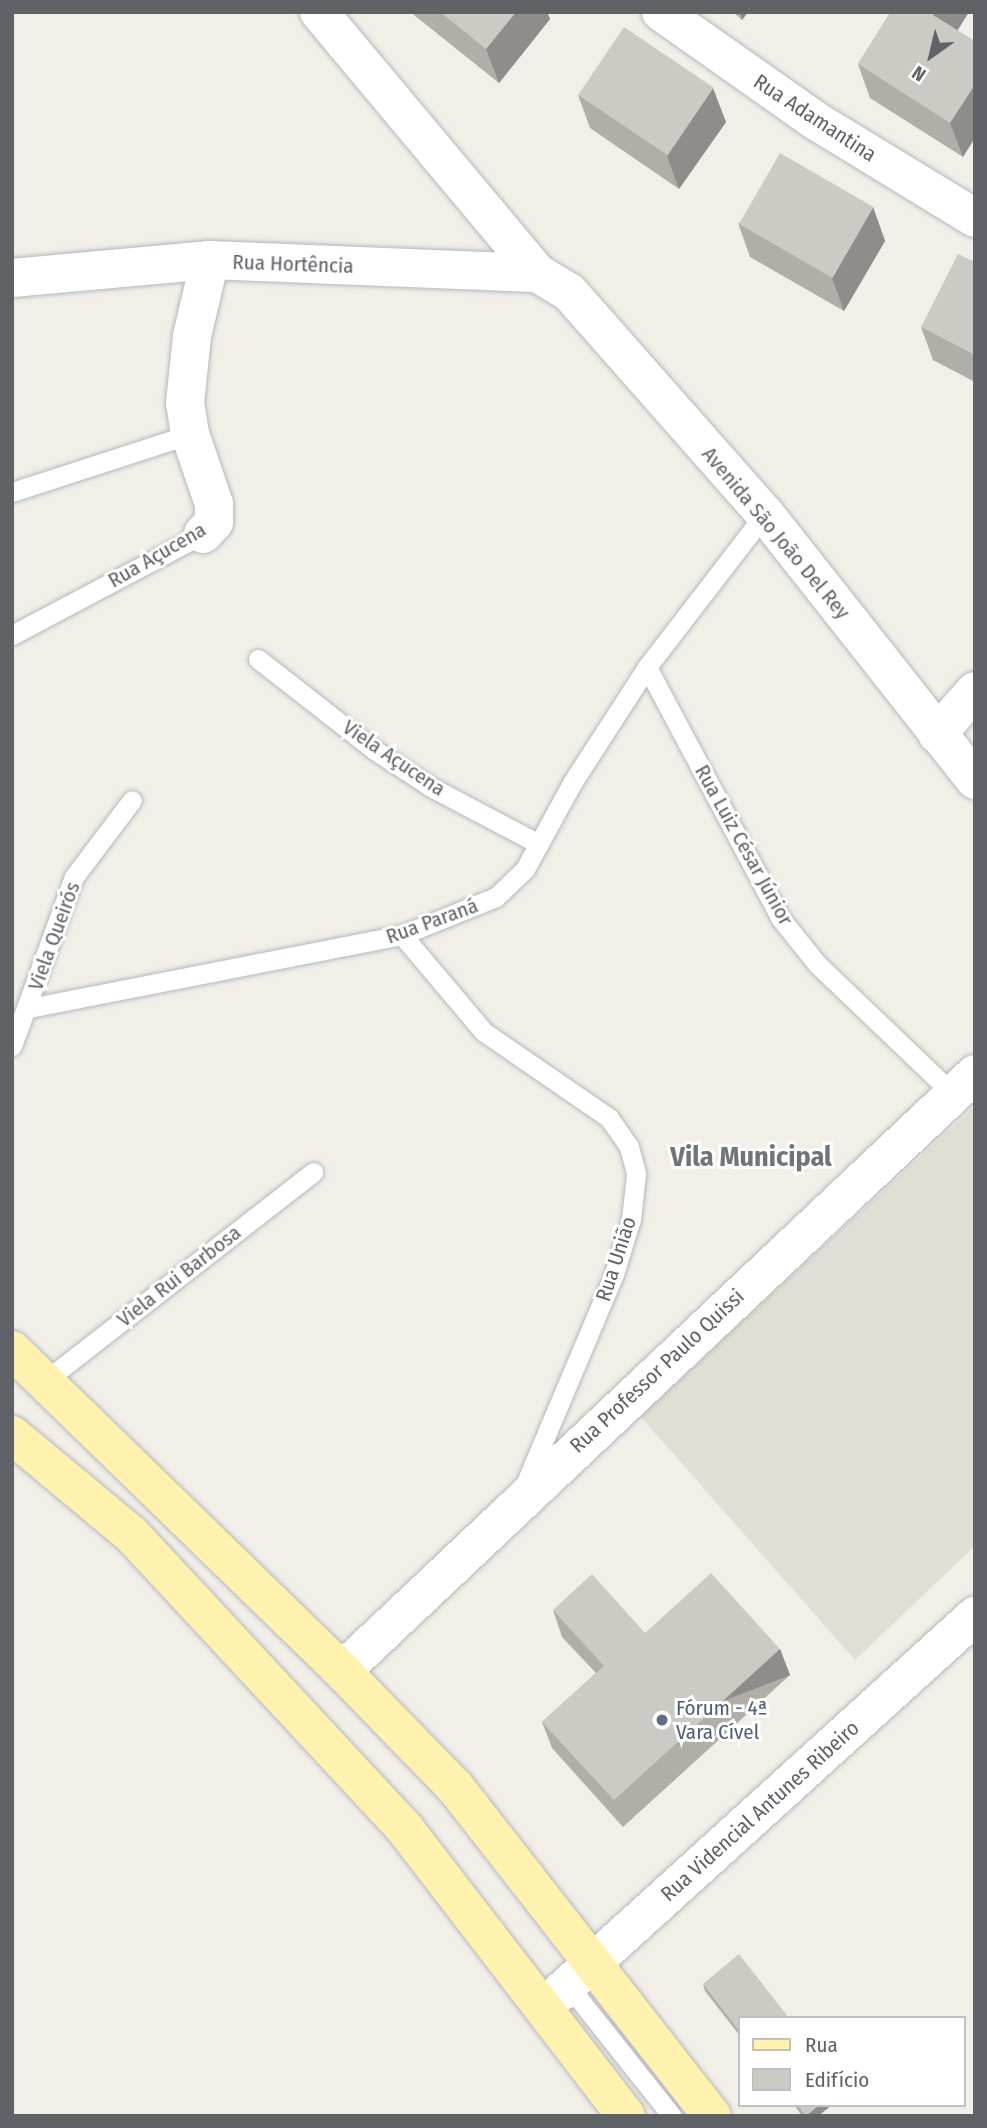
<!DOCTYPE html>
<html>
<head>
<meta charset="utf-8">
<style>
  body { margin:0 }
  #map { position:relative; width:987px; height:2128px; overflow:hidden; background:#f1efe8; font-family:"Fira Sans Condensed",sans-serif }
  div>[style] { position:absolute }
  .education>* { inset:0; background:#e1ded6 }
  .roads { filter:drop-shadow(0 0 2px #b5b8bc) drop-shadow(0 0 2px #b5b8bc) }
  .lane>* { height:19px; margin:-9.5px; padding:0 9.5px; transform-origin:9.5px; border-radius:9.5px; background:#fff }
  .street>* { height:38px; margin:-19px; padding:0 19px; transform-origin:19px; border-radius:19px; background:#fff }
  .primary>* { height:38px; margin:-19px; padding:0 19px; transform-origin:19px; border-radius:19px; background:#fff2af }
  .wall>* { inset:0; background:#afaea9 }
  .shaded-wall>* { inset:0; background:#8f8d8a; transform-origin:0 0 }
  .building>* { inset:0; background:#cccac5; transform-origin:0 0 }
  .dots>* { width:19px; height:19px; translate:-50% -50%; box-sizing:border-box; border:4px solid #fff; border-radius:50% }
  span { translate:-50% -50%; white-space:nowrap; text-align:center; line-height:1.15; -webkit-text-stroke:6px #fff; paint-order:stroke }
  .street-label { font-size:21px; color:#5f6368 }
  .service-label { font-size:21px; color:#4e5e75 }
  .left { translate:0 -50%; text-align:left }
  .district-label { font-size:28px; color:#70757a; font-weight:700 }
  .frame { position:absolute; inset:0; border:14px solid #5f6368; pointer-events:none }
  .legend { position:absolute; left:738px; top:2016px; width:228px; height:91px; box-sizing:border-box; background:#fff; border:2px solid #bfc1c3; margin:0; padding:9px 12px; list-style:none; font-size:21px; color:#5f6368 }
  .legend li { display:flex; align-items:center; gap:14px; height:35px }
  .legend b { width:35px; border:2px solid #bfc1c3 }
  .north { position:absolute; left:896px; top:21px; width:70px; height:70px; -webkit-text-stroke:5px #fff; paint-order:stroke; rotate:214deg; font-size:19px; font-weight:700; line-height:28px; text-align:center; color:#5f6368 }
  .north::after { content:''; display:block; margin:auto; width:24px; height:32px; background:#5f6368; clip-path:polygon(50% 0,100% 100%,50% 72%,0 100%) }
</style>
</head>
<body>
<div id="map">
  <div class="education">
    <div style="clip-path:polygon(975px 1106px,975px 1546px,855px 1660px,640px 1416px)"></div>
  </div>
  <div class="roads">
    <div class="lane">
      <div style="left:12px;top:492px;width:187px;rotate:-18deg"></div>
      <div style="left:12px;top:635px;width:216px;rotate:-27.9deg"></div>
      <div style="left:258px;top:659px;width:146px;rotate:38deg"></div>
      <div style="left:373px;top:749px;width:69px;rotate:33.2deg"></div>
      <div style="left:431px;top:787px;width:122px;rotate:27.8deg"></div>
      <div style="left:647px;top:667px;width:285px;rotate:62deg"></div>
      <div style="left:781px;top:919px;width:58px;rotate:51.3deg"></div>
      <div style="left:817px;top:964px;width:188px;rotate:43.7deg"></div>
      <div style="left:402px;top:935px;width:127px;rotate:49.8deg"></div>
      <div style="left:484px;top:1032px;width:152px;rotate:34.5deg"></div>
      <div style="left:609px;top:1118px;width:35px;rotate:55deg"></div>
      <div style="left:629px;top:1147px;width:28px;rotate:75deg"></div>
      <div style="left:636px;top:1174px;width:45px;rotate:96.3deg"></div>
      <div style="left:631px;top:1219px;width:58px;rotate:107.2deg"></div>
      <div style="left:614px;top:1274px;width:229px;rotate:112.9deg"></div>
      <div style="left:29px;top:1008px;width:380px;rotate:-11.1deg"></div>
      <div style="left:402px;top:935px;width:101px;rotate:-22deg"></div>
      <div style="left:496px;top:897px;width:40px;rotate:-44deg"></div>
      <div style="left:525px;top:869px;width:98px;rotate:-61.3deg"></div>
      <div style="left:572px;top:783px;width:138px;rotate:-57.1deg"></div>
      <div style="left:647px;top:667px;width:193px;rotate:-52.4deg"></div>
      <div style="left:12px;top:1046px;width:180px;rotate:-69.9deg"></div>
      <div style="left:74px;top:877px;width:96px;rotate:-53deg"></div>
      <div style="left:45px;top:1381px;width:340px;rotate:-37.9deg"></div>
      <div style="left:568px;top:1985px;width:167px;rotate:51.6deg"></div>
    </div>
    <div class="street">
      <div style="left:319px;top:12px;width:340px;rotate:50.1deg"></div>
      <div style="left:661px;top:12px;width:189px;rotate:35.1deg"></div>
      <div style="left:816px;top:121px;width:186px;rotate:31.4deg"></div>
      <div style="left:12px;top:278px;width:199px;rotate:-5.2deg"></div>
      <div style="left:210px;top:260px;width:327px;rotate:2.3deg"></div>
      <div style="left:537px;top:273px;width:37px;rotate:31deg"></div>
      <div style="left:569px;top:292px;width:296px;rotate:48.6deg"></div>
      <div style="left:765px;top:514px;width:339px;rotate:51.7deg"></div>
      <div style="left:203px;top:534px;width:16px;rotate:-47deg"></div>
      <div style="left:214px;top:522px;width:18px;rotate:-90deg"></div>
      <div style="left:214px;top:504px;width:74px;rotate:-108.9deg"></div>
      <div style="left:190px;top:434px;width:31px;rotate:-99deg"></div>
      <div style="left:185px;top:403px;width:67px;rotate:-84deg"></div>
      <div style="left:192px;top:336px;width:78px;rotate:-76.7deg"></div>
      <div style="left:937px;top:734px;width:57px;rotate:-48.5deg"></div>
      <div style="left:342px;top:1671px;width:870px;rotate:-43.32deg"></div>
      <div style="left:545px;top:2006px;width:581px;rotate:-42.21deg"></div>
    </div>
    <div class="primary">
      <div style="left:12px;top:1350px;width:460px;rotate:44.2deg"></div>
      <div style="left:342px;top:1671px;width:162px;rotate:45.8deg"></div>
      <div style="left:455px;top:1787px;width:417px;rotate:52deg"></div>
      <div style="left:12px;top:1435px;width:156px;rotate:39.8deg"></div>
      <div style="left:132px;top:1535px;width:401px;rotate:47.1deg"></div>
      <div style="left:405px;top:1829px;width:362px;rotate:52.4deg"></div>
    </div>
  </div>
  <div class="wall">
    <div style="clip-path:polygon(413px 12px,547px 12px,550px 19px,499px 83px,414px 15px)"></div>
    <div style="clip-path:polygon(733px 12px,748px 12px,742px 20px)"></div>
    <div style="clip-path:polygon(888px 12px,969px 12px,957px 30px,963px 157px,870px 98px,858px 64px,890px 13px)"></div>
    <div style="clip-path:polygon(578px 95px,726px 122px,679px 189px,590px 128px)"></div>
    <div style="clip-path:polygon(873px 207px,885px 241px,844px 311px,750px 257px,738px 223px)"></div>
    <div style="clip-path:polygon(975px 262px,975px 382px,933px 360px,921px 327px)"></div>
    <div style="clip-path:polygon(553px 1610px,645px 1633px,780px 1649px,790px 1675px,623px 1827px,552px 1748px,542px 1722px,596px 1673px,562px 1637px)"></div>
    <div style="clip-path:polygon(703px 1984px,740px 2018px,740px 2036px,705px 1991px)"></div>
    <div style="clip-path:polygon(794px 2105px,832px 2105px,818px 2116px,802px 2116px)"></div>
  </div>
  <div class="shaded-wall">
    <div style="clip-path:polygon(516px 12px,547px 12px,550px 19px,499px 83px,486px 49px)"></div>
    <div style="clip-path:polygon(740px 12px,748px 12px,742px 20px)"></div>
    <div style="clip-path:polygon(935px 12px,969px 12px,946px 49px,933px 15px)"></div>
    <div style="clip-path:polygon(975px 84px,975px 138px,963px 157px,950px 123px)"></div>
    <div style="clip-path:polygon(713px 88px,726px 122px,679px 189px,667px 156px)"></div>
    <div style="clip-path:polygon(873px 207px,885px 241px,844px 311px,832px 278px)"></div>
    <div style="left:780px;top:1649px;width:28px;height:224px;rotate:69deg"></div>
    <div style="clip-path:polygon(819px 2105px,832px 2105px,818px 2116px,806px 2116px)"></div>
  </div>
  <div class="building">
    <div style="clip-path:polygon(440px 12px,516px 12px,486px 49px)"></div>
    <div style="clip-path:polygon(891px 12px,935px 12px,933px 15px,975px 41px,975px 84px,950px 123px,858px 64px)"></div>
    <div style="left:624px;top:27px;width:108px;height:82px;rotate:34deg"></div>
    <div style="left:780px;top:153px;width:108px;height:82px;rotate:30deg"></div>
    <div style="clip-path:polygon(958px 254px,975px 262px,975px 355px,921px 327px)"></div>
    <div style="clip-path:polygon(711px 1573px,780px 1649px,614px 1800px,542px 1722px,604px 1666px,553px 1610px,592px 1574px,645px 1633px)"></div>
    <div style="clip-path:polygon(739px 1954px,789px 2018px,740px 2018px,740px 2032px,703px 1984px)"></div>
    <div style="clip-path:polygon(797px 2105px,819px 2105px,806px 2116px)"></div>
  </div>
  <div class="dots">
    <div style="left:662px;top:1720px;background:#5c6f8a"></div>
  </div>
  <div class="street-label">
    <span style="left:815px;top:118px;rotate:33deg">Rua Adamantina</span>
    <span style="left:293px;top:264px;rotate:2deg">Rua Hortência</span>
    <span style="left:776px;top:533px;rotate:50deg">Avenida São João Del Rey</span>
    <span style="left:157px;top:555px;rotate:-30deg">Rua Açucena</span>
    <span style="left:394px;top:758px;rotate:34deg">Viela Açucena</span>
    <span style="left:744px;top:845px;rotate:61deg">Rua Luiz César Júnior</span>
    <span style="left:432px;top:921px;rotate:-20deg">Rua Paraná</span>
    <span style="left:54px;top:936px;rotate:-70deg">Viela Queirós</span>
    <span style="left:616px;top:1259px;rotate:-72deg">Rua União</span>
    <span style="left:179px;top:1276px;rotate:-38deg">Viela Rui Barbosa</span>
    <span style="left:657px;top:1371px;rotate:-43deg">Rua Professor Paulo Quissi</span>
    <span style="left:760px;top:1811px;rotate:-42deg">Rua Videncial Antunes Ribeiro</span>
  </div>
  <div class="service-label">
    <span class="left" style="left:676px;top:1720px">Fórum - 4ª<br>Vara Cível</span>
  </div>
  <div class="district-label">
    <span style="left:751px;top:1157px">Vila Municipal</span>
  </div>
  <div class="frame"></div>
  <ul class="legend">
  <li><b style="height:9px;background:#fff2af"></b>Rua</li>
  <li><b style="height:19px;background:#cccac5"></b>Edifício</li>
  </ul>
  <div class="north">N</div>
</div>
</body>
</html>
